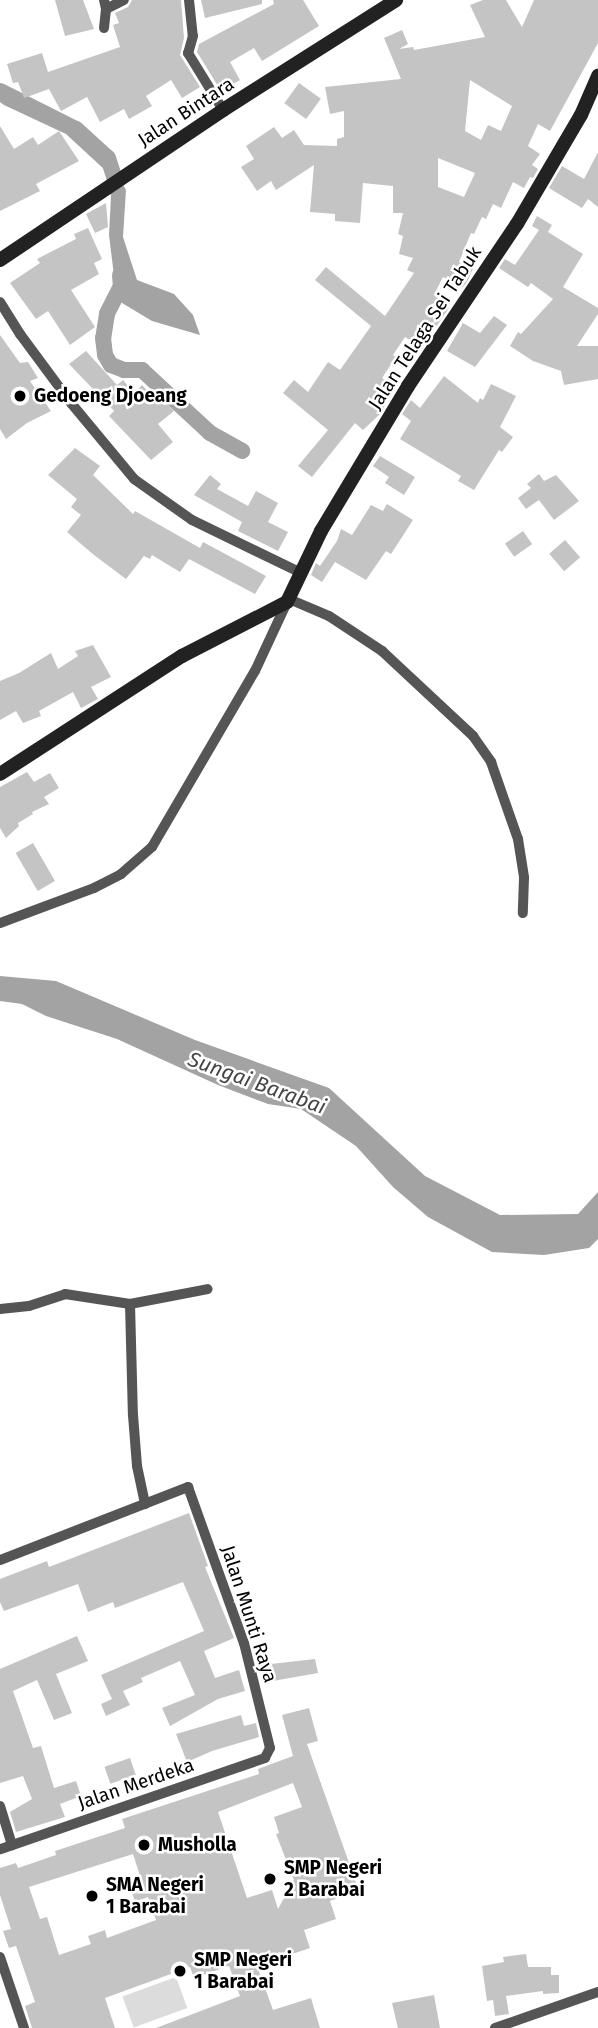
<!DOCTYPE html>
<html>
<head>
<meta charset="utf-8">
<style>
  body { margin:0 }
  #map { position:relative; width:598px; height:2028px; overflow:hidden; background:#fff; font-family:"Fira Sans",sans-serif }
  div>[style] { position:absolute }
  .green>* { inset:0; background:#dcdcdc; transform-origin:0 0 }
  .water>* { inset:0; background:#a3a3a3 }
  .canal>* { height:16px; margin:-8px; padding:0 8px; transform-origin:8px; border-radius:8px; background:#a3a3a3 }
  .building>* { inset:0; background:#c4c4c4; transform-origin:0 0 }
  .street>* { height:10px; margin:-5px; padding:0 5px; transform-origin:5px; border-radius:5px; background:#555 }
  .secondary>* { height:14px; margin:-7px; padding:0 7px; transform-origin:7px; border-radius:7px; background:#222 }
  .dots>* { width:19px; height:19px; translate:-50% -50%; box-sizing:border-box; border:4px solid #fff; border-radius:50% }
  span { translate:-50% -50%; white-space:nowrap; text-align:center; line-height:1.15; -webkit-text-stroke:5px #fff; paint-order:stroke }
  .street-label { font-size:19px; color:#000 }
  .poi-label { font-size:19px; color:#000; font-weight:700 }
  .left { translate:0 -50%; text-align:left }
  .water-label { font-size:21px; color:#444; font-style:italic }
</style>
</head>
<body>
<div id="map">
  <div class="green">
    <div style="left:176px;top:1977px;width:33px;height:57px;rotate:70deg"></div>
  </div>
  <div class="water">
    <div style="clip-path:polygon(0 86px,9px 99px,39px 110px,75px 131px,108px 158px,126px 190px,123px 237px,137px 280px,174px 294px,193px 315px,200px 335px,152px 321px,117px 300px,109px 235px,111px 196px,105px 170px,66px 134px,4px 105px,0 102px)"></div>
    <div style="clip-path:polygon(0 976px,56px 981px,195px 1040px,329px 1088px,425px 1176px,500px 1215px,578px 1214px,598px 1192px,598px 1239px,589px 1248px,544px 1255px,492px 1252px,428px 1217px,393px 1187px,356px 1146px,301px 1109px,268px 1104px,218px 1085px,117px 1039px,46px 1016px,22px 1004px,0 1001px)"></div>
  </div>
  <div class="canal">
    <div style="left:0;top:91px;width:85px;rotate:26.6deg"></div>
    <div style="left:76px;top:129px;width:43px;rotate:42.2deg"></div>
    <div style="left:108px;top:158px;width:20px;rotate:72deg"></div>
    <div style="left:120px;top:275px;width:11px;rotate:85deg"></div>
    <div style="left:121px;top:286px;width:31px;rotate:117deg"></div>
    <div style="left:107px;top:314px;width:24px;rotate:99deg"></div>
    <div style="left:103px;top:338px;width:17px;rotate:83deg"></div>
    <div style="left:105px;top:355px;width:12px;rotate:59deg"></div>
    <div style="left:111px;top:365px;width:14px;rotate:21deg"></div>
    <div style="left:124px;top:370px;width:18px"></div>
    <div style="left:142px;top:370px;width:93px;rotate:42.8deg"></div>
    <div style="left:210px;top:433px;width:37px;rotate:29deg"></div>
  </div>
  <div class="building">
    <div style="clip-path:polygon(55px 0,83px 0,94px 29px,65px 36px)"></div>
    <div style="clip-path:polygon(132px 0,181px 0,184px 38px,180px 55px,200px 87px,182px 98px,171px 80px,146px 96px,152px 106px,129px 119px,124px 109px,100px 122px,87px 97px,61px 111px,49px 89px,24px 98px,18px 82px,13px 83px,7px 64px,42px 53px,48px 72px,120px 47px,113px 25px,119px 23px,115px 13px,128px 7px)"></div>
    <div style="clip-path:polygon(201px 0,262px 0,262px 4px,205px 18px)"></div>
    <div style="clip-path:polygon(273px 0,303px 0,319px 26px,262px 61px,254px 48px,230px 62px,240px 80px,221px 91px,197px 52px,199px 44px,274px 4px)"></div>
    <div style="clip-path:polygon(evenodd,483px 0,506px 0,522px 27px,534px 0,598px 0,598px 43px,550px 131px,538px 124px,528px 146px,540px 154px,532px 165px,538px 169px,533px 178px,530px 177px,524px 188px,513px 182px,501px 208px,493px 204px,486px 219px,482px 217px,474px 234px,471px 233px,459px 262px,473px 269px,468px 280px,463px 287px,443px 277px,434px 295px,449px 308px,422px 347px,405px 337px,393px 355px,396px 357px,382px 378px,391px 384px,380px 398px,386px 403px,380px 414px,363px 430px,355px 423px,312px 477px,298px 466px,328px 430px,283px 393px,294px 380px,308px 392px,328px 362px,340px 370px,371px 326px,315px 280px,326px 267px,385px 316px,414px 273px,407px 270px,413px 258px,399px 254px,403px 236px,398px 234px,403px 213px,393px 213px,393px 186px,363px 183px,360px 223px,335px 221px,335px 214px,310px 212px,314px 165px,276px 190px,271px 181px,257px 191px,241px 167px,254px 159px,246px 146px,274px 127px,282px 138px,294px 130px,304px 145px,337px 146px,337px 139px,344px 137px,344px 111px,330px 114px,325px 87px,401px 79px,384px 38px,402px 30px,408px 44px,399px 49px,413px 47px,414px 50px,485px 37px,470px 5px,483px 0,470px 80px,512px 106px,501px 131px,488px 125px,481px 140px,465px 131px,470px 80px,483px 0,438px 158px,475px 173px,464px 197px,438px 187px,438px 158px)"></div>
    <div style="left:299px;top:83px;width:27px;height:25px;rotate:36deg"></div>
    <div style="clip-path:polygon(0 126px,14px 149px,33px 137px,38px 145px,59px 131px,79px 161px,36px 184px,40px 191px,0 211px)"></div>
    <div style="clip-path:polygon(598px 152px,598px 207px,588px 199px,582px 208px,549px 188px,562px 166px,584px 179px)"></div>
    <div style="clip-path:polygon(106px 203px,108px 227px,95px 233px,86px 214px)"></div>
    <div style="clip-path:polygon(537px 216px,552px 225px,548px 232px,583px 254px,563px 287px,598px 308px,598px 314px,577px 346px,598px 346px,598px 379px,564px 385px,561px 371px,533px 361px,510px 346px,518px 332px,521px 334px,553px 299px,531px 283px,528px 287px,499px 268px,505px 259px,515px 265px,539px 230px,532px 226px)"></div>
    <div style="clip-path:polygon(88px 228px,102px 259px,94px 263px,99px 274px,71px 290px,95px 327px,70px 345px,48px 311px,36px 319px,10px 283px,40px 263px,37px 259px,76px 239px,74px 234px)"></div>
    <div style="clip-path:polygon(494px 316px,507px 325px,475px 367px,447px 351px,463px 323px,480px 333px)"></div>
    <div style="clip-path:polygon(0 335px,20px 363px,28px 362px,38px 378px,30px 381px,51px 411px,27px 423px,6px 439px,0 429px)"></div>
    <div style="clip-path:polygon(86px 351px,117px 385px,123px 380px,134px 393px,142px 385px,158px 402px,162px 398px,174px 411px,158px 424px,173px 442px,151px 460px,109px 416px,114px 411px,69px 364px)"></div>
    <div style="clip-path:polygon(444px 376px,478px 403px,480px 398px,483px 400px,491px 384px,516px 396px,500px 427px,513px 437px,502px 452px,499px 450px,474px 490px,458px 481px,461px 476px,400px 439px,411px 421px,402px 414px,411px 400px,420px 408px)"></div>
    <div style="clip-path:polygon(75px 448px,100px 466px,93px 475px,133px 514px,135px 511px,200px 548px,203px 542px,266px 576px,255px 594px,189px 559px,180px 572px,152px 555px,150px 559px,144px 556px,126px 579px,94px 555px,67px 532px,81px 515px,71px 507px,77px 499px,48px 475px)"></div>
    <div style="clip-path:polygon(380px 456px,415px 477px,404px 495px,385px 483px,389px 477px,373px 466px)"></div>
    <div style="clip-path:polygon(539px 474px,544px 481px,556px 475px,579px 501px,554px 520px,539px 500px,526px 509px,518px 498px,531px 488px,527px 484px)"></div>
    <div style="clip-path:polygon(210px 475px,221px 484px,217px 489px,248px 506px,256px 491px,278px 503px,268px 522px,288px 532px,278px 551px,238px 531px,242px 522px,194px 495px)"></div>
    <div style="clip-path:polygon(387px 504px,413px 520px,391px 554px,386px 551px,366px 580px,335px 562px,322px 582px,311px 575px,316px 563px,320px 566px,337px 541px,341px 529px,352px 535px,371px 505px,383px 511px)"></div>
    <div style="left:523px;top:531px;width:16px;height:22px;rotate:55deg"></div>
    <div style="left:565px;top:540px;width:23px;height:21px;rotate:49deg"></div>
    <div style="clip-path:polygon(93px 645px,111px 677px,91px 687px,98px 699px,81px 708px,73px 692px,39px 711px,41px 716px,23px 723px,16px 711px,0 720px,0 681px,19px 673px,51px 653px,58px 669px,78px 656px,75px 651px)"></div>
    <div style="clip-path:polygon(27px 772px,34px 782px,50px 773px,59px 788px,44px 797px,49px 804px,32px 812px,33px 814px,18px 823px,19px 826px,6px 838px,0 828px,0 787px)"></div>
    <div style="left:33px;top:843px;width:44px;height:20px;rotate:60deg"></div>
    <div style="clip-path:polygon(189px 1513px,208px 1566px,205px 1567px,234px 1638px,204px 1651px,215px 1678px,239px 1670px,245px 1691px,218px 1699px,170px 1726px,162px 1708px,195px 1695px,180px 1661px,141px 1678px,143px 1682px,123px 1691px,130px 1705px,106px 1716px,101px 1704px,112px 1699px,101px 1675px,204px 1631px,183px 1582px,115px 1608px,113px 1602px,88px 1612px,78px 1584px,4px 1611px,0 1602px,0 1579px,47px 1561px,49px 1567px)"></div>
    <div style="clip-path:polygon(77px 1636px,88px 1661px,56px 1674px,72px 1713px,54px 1720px,37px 1680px,13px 1691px,33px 1748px,41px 1746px,54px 1788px,76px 1781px,81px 1796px,60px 1804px,65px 1817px,16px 1832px,10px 1812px,32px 1799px,23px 1776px,0 1783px,0 1669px)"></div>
    <div style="clip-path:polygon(315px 1659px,318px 1673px,273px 1681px,271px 1664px)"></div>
    <div style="clip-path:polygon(evenodd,309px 1708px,318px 1741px,307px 1744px,359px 1891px,330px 1901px,336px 1919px,304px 1930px,310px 1948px,257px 1966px,273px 2010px,311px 1998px,320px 2028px,156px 2028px,240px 1996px,229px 1966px,194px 1978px,190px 1967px,105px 1998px,115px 2028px,32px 2028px,25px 2006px,35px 2002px,16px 1946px,9px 1948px,3px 1931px,11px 1929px,0 1895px,0 1868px,16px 1863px,18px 1868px,56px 1855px,55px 1851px,125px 1828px,122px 1819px,259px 1774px,258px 1769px,293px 1756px,282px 1715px,309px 1708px,293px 1783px,302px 1807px,274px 1817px,279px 1833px,276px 1834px,294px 1880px,278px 1909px,272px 1890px,247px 1898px,218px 1812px,293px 1783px,309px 1708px,133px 1854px,141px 1879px,129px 1883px,135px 1902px,148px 1897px,156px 1920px,107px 1938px,105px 1930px,88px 1936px,91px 1944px,59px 1955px,47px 1917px,40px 1919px,29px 1887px,133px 1854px)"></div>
    <div style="clip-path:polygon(241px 1715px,244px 1726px,256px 1723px,259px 1737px,212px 1751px,187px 1762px,176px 1734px)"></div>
    <div style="left:130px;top:1758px;width:18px;height:27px;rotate:71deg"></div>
    <div style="clip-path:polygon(526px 1954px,528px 1967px,551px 1967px,551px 1975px,559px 1975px,559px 1993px,543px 1994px,543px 1991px,506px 1996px,509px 2014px,495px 2016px,493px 2000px,487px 2001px,482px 1966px,504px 1962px,503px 1957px)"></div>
    <div style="clip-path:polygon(434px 1995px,440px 2028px,398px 2028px,392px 2003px)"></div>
  </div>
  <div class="street">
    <div style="left:104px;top:0;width:9px;rotate:77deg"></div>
    <div style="left:106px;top:9px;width:20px;rotate:-27deg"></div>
    <div style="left:189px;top:0;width:36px;rotate:84deg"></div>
    <div style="left:193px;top:36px;width:18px;rotate:106deg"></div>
    <div style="left:188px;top:53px;width:67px;rotate:58.4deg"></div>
    <div style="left:104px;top:28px;width:19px;rotate:-84deg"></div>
    <div style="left:0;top:302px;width:38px;rotate:58deg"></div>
    <div style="left:20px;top:334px;width:86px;rotate:53.5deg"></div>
    <div style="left:71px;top:403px;width:99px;rotate:50.3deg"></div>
    <div style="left:134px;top:479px;width:71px;rotate:35.3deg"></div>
    <div style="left:192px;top:520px;width:121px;rotate:25.9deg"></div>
    <div style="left:289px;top:599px;width:43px;rotate:23deg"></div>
    <div style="left:329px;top:616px;width:64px;rotate:33.4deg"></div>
    <div style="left:382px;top:651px;width:125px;rotate:43deg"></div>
    <div style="left:473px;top:736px;width:32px;rotate:55deg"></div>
    <div style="left:491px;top:762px;width:82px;rotate:70.7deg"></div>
    <div style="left:518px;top:839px;width:39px;rotate:81deg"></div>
    <div style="left:524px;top:878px;width:35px;rotate:92deg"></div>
    <div style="left:0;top:923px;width:100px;rotate:-20.4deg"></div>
    <div style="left:94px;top:888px;width:30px;rotate:-27deg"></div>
    <div style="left:121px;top:874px;width:41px;rotate:-41.1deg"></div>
    <div style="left:152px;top:847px;width:204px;rotate:-59.7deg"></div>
    <div style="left:255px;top:671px;width:76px;rotate:-65.1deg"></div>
    <div style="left:130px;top:1304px;width:111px;rotate:88.5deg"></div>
    <div style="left:133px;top:1415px;width:51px;rotate:85.5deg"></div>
    <div style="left:137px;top:1466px;width:39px;rotate:78deg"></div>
    <div style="left:0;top:1309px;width:29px;rotate:-6deg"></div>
    <div style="left:29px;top:1306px;width:38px;rotate:-18deg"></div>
    <div style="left:65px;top:1294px;width:66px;rotate:8.7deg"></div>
    <div style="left:130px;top:1304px;width:79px;rotate:-10.9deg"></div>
    <div style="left:0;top:1560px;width:202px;rotate:-21.2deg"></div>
    <div style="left:188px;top:1487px;width:166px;rotate:70.3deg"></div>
    <div style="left:244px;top:1643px;width:108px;rotate:76.1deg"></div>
    <div style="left:270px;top:1748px;width:11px;rotate:117deg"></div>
    <div style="left:265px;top:1758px;width:280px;rotate:161deg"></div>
    <div style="left:0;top:1806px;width:41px;rotate:72.9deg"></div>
    <div style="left:0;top:1957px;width:75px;rotate:71.3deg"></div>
    <div style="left:495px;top:2028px;width:109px;rotate:-19.3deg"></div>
  </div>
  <div class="secondary">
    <div style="left:0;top:260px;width:269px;rotate:-33.9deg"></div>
    <div style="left:223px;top:110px;width:205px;rotate:-32.4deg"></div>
    <div style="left:0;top:774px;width:217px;rotate:-33deg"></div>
    <div style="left:182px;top:656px;width:118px;rotate:-27.2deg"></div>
    <div style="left:287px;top:602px;width:79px;rotate:-64.4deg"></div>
    <div style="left:321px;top:531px;width:169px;rotate:-59deg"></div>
    <div style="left:408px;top:386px;width:195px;rotate:-56.1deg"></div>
    <div style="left:517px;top:224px;width:126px;rotate:-59.6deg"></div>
    <div style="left:581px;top:115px;width:43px;rotate:-66.4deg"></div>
  </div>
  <div class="dots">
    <div style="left:20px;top:396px;background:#000"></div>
    <div style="left:144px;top:1845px;background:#000"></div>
    <div style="left:270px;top:1879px;background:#000"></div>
    <div style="left:92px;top:1896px;background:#000"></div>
    <div style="left:180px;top:1971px;background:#000"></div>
  </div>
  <div class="street-label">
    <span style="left:186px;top:112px;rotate:-33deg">Jalan Bintara</span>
    <span style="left:425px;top:328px;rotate:-57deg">Jalan Telaga Sei Tabuk</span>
    <span style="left:249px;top:1614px;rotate:72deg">Jalan Munti Raya</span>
    <span style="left:136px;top:1784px;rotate:-19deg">Jalan Merdeka</span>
  </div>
  <div class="poi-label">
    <span class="left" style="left:34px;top:396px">Gedoeng Djoeang</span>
    <span class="left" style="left:158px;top:1845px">Musholla</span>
    <span class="left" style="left:284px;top:1879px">SMP Negeri<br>2 Barabai</span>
    <span class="left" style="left:106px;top:1896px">SMA Negeri<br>1 Barabai</span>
    <span class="left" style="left:194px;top:1971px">SMP Negeri<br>1 Barabai</span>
  </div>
  <div class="water-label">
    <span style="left:257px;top:1083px;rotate:20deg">Sungai Barabai</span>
  </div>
</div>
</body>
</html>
